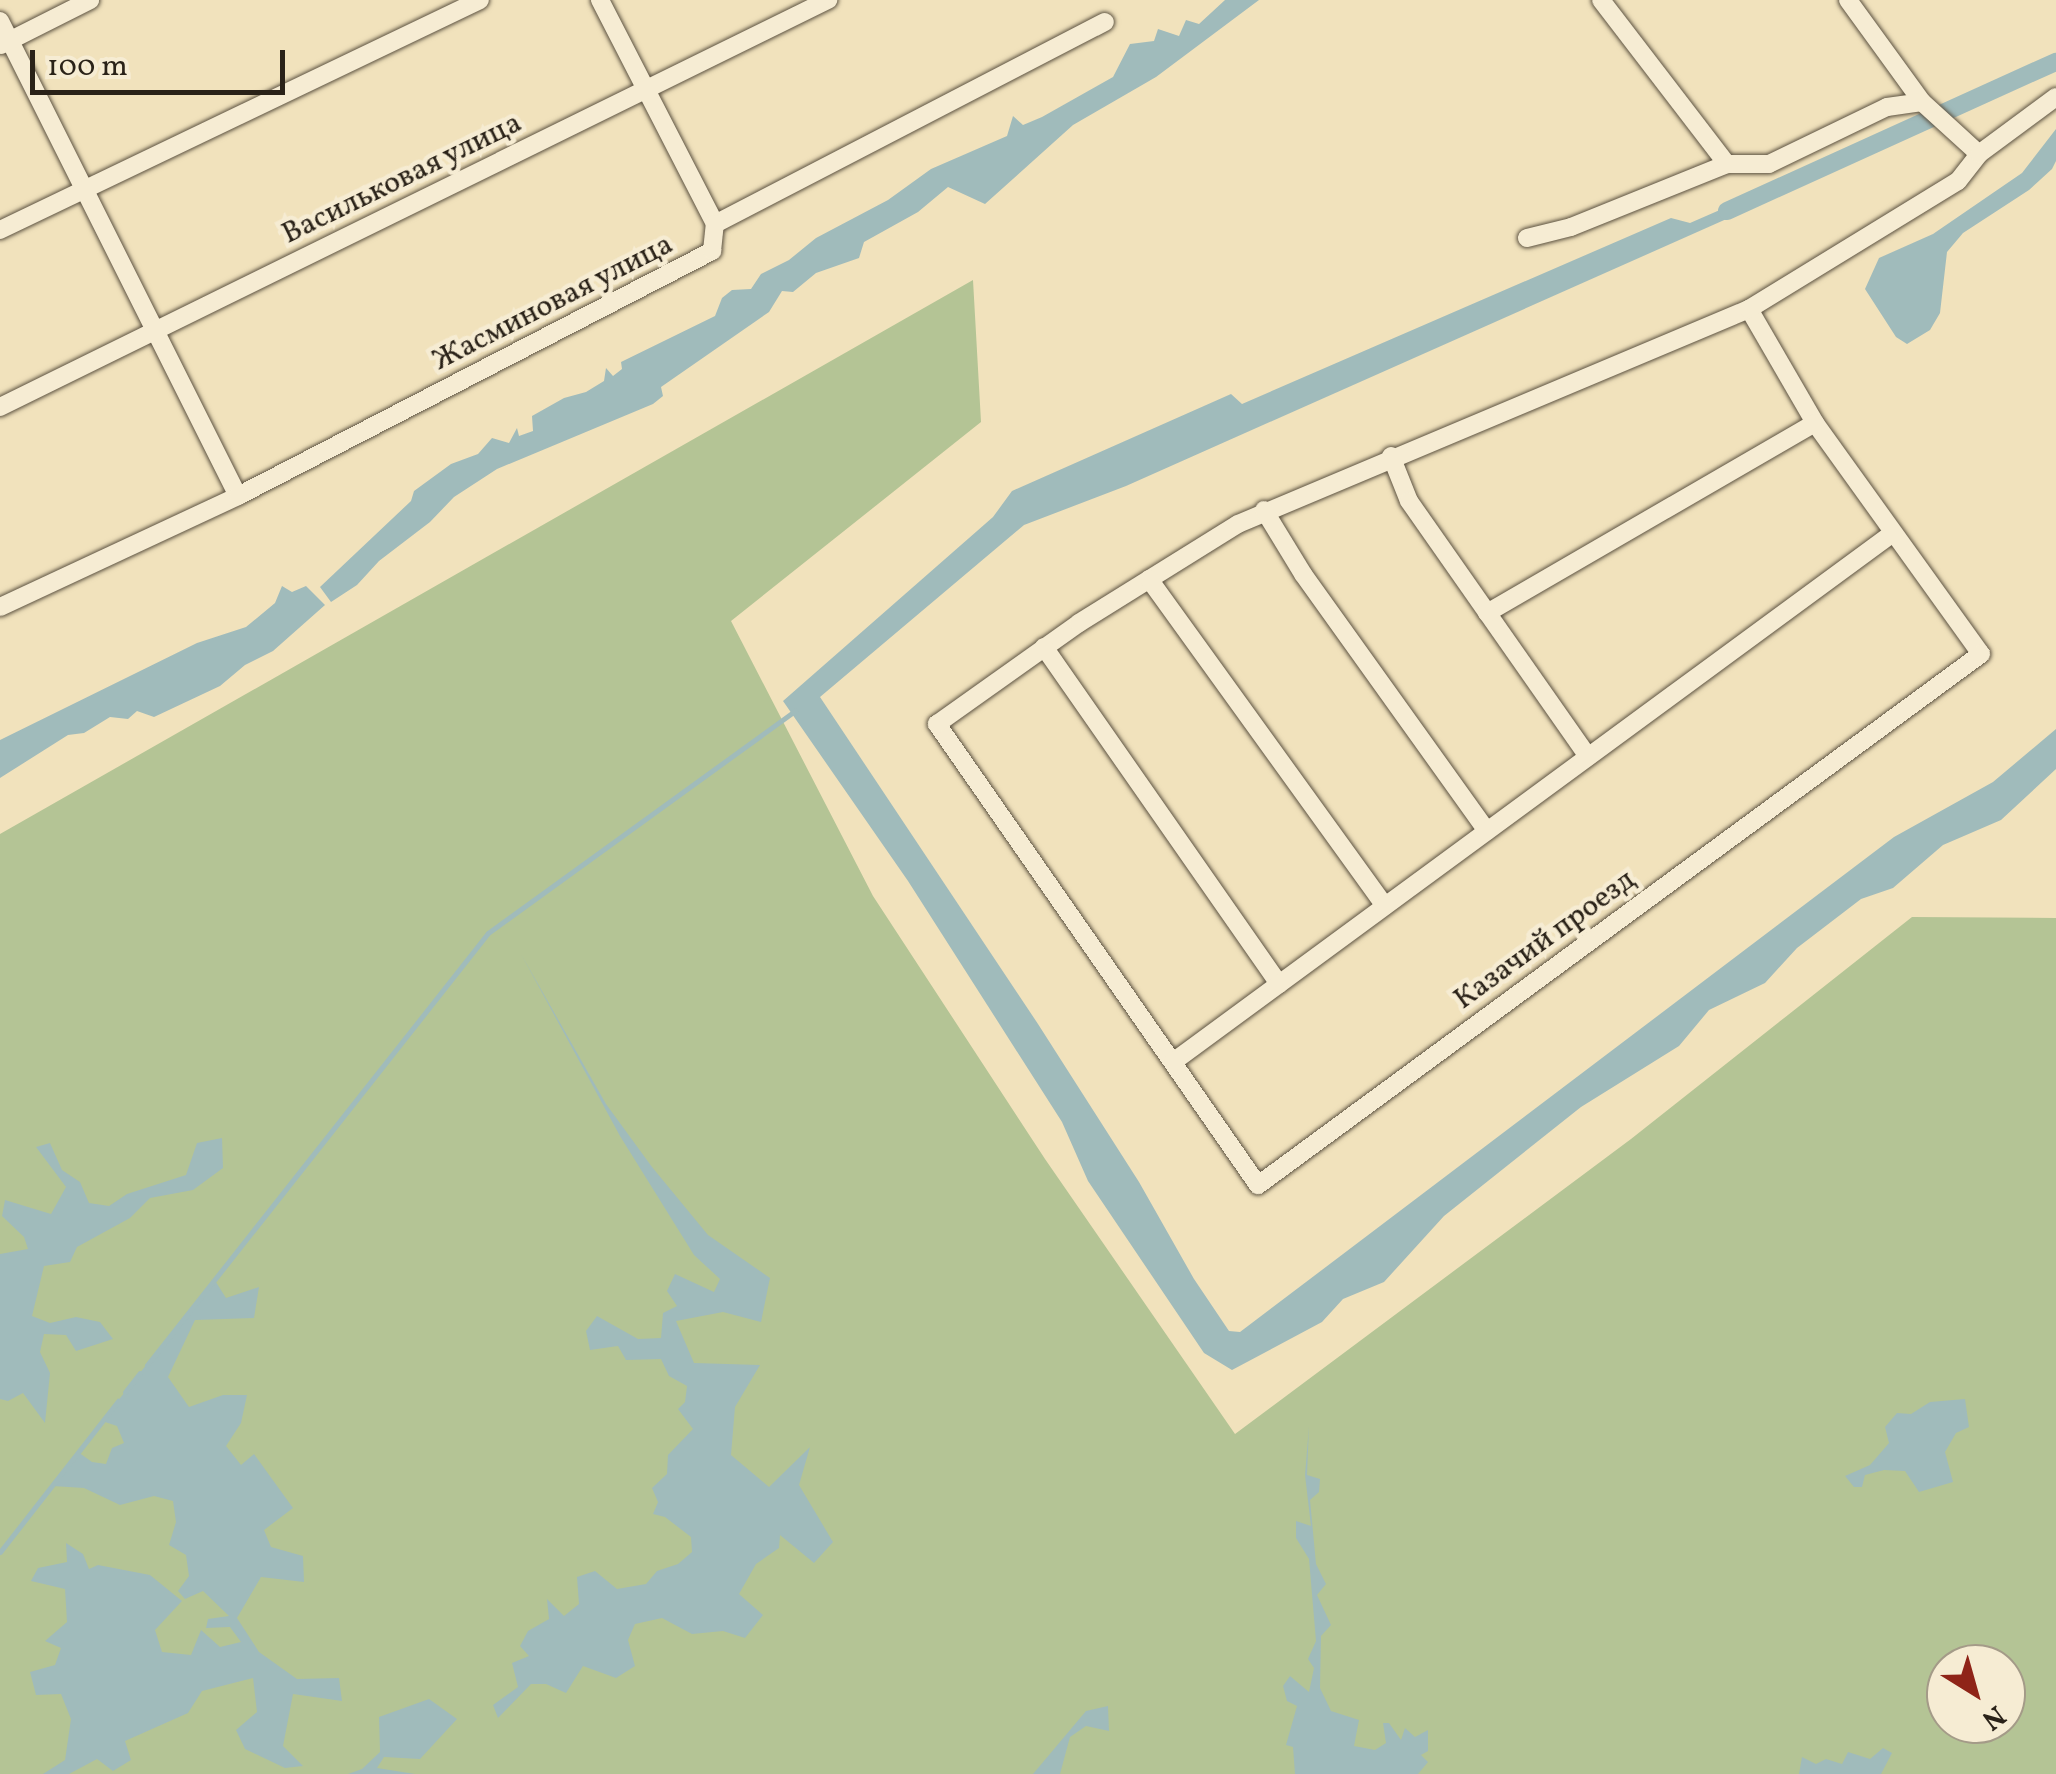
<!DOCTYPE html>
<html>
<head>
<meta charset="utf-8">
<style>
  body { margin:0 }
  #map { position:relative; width:2056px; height:1774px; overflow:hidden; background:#f1e2bc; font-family:Vollkorn,serif }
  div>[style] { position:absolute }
  .green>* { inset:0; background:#b4c495 }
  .water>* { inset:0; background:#a0bbbb }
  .stream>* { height:5px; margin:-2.5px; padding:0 2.5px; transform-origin:2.5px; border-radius:2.5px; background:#a0bbbb }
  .canal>* { height:18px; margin:-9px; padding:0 9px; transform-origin:9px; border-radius:9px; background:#a0bbbb }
  .roads { filter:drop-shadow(0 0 2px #5c5241) drop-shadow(0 0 2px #5c5241) }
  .minor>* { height:18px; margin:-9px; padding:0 9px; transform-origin:9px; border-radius:9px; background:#f6ecd3 }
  span { translate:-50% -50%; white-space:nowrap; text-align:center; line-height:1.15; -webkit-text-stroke:9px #f6ecd3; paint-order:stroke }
  .street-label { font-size:30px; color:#2a2218 }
  .north { position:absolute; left:1926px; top:1644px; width:100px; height:100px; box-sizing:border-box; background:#f6ecd3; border:2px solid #a49b88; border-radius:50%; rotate:143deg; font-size:28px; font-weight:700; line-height:40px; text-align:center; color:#2a2218 }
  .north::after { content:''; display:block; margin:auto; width:35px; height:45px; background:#8f2418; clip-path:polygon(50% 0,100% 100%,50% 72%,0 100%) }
  .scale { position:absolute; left:30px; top:50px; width:255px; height:45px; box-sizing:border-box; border:5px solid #2a2218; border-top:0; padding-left:12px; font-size:30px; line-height:35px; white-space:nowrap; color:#2a2218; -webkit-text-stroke:8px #f6ecd3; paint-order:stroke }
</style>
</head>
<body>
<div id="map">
  <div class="green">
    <div style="clip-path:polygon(evenodd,973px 280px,981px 422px,731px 621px,873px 896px,1045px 1159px,1235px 1434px,1631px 1139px,1912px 917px,2056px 918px,2056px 1774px,0 1774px,0 834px,973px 280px,1946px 1664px,2006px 1664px,2006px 1724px,1946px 1724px,1946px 1664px)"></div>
  </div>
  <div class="water">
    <div style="clip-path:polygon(1225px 0,1259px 0,1156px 77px,1073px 125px,985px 204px,948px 187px,918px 212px,864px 242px,859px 258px,816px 273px,793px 292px,782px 291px,769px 312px,661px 387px,663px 396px,653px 404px,497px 469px,454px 497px,430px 522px,379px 561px,357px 585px,331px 602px,320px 587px,411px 501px,414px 491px,451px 464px,478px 454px,492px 438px,509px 443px,517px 428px,519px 436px,533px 431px,532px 416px,564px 398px,586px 392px,604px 381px,606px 368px,613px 376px,622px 369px,621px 362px,715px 316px,722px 298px,732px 290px,751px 289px,761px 274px,789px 260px,816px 238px,888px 200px,931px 169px,1007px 136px,1013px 116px,1023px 125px,1042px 117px,1113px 77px,1130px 44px,1154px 41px,1158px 29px,1179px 36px,1186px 20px,1199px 24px)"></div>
    <div style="clip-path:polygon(2056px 129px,2056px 161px,2052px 169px,2029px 190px,1963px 233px,1947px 252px,1940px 313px,1930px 330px,1907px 344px,1896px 337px,1865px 289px,1879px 258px,1933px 234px,2022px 173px)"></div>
    <div style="clip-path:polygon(1745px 199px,1749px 209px,1126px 486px,1024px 525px,820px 697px,1038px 1024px,1139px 1182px,1194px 1279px,1229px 1331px,1240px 1332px,1894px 837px,1993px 782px,2056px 729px,2056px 769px,2001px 820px,1943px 845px,1893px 888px,1861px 899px,1797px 948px,1765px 983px,1709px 1010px,1679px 1046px,1581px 1107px,1444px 1216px,1384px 1282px,1343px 1299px,1322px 1322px,1232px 1370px,1204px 1353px,1088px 1181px,1062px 1122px,908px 881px,783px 701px,993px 517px,1012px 491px,1231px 394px,1242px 404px,1671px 218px,1690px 223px)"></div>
    <div style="clip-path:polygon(282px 586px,292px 592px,306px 586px,325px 605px,273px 651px,245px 665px,220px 686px,154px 717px,137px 711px,128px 719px,110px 717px,84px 733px,68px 735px,0 778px,0 740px,197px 643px,246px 627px,275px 603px)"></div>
    <div style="clip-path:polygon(521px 954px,606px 1104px,652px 1167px,708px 1235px,770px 1278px,761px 1322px,723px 1312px,676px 1321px,694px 1363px,760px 1365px,735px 1407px,731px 1455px,769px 1487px,810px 1447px,799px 1485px,833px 1542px,814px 1563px,780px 1535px,779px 1548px,756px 1564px,739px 1594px,763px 1615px,745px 1638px,723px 1631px,692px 1634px,662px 1618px,635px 1624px,628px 1640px,635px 1666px,616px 1678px,583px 1666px,566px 1693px,546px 1684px,531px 1684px,498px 1718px,493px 1705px,518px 1687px,512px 1663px,529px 1656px,520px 1646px,528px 1631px,549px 1619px,547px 1599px,564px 1616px,579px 1604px,577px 1577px,595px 1571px,617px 1589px,646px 1584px,657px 1571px,678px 1564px,692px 1552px,691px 1537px,665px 1517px,653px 1514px,658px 1502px,652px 1488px,667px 1474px,668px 1455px,693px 1429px,678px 1409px,685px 1402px,687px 1386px,669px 1376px,661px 1359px,626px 1360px,618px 1346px,590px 1350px,586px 1331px,597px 1316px,638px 1339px,661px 1338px,663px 1313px,677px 1306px,667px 1291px,675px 1274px,714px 1292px,720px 1279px,694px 1255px,620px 1136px)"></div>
    <div style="clip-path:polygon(222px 1138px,223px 1168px,193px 1190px,150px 1198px,130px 1218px,77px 1247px,70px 1262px,44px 1266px,32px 1316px,50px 1323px,76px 1317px,100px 1322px,113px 1339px,76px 1351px,66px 1335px,44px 1334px,40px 1352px,50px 1373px,45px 1423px,23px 1393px,8px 1401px,0 1399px,0 1254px,28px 1249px,24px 1237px,2px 1216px,5px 1200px,51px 1214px,66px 1187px,36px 1147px,50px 1143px,62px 1170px,80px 1182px,89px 1203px,109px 1206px,127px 1194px,186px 1175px,197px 1143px)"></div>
    <div style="clip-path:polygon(214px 1279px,226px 1298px,259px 1287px,254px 1318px,195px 1320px,168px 1377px,189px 1407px,223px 1395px,247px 1395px,241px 1423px,226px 1446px,241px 1465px,254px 1454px,293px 1508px,264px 1530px,271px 1547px,303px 1556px,304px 1582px,261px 1577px,237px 1618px,259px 1652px,297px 1679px,339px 1678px,342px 1701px,293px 1694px,283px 1746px,303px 1766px,285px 1768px,245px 1749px,236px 1730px,257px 1712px,253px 1678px,202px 1691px,188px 1713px,125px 1741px,131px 1760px,113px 1771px,97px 1759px,69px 1774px,43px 1774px,65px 1760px,71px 1719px,61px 1694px,36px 1695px,30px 1672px,55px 1665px,61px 1648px,45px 1641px,67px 1622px,65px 1589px,31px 1581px,38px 1568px,67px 1562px,66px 1543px,83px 1554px,89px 1569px,98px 1565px,150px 1575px,182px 1601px,155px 1630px,162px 1652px,191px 1655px,201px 1630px,220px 1647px,241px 1642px,230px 1627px,206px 1628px,208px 1619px,229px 1616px,203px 1591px,185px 1599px,178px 1591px,189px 1576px,186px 1555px,169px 1545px,176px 1522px,173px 1501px,154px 1496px,120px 1505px,84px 1488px,52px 1486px,78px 1452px,92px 1462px,106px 1464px,112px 1448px,124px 1443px,117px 1426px,102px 1421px)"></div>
    <div style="clip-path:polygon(1965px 1399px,1969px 1427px,1956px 1433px,1945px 1452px,1953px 1482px,1919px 1492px,1905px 1471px,1884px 1470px,1865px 1475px,1862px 1487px,1854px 1487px,1845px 1476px,1870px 1465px,1889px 1443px,1885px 1427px,1897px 1413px,1911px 1414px,1930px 1402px)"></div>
    <div style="clip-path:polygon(1309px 1426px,1307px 1475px,1320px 1479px,1319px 1492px,1310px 1500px,1316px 1564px,1326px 1584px,1317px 1595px,1331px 1625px,1321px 1636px,1320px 1688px,1331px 1711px,1359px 1720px,1354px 1746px,1375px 1750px,1386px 1743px,1383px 1723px,1389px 1723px,1401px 1740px,1405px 1728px,1415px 1737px,1428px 1730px,1428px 1751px,1421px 1755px,1428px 1762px,1418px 1774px,1295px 1774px,1293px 1747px,1286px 1745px,1297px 1706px,1287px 1701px,1283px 1686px,1290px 1676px,1309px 1692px,1314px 1668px,1308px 1659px,1316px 1641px,1309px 1559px,1296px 1538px,1296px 1521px,1311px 1526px,1305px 1475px)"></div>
    <div style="clip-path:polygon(429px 1699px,457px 1719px,420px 1759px,384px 1757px,377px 1768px,415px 1774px,348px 1774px,362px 1769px,380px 1752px,379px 1717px)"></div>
    <div style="clip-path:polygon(1108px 1706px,1109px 1731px,1086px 1726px,1070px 1737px,1060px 1774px,1033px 1774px,1086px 1711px)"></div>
    <div style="clip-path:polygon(1883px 1748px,1892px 1753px,1881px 1774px,1799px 1774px,1802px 1757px,1816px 1764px,1826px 1759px,1842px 1764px,1848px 1752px,1870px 1759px)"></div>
  </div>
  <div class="stream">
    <div style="left:147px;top:1365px;width:550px;rotate:-51.71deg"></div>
    <div style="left:488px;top:933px;width:379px;rotate:-35.9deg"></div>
    <div style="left:125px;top:1392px;width:24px;rotate:-52deg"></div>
    <div style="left:0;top:1552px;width:192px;rotate:-52deg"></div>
  </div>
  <div class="canal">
    <div style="left:1727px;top:211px;width:361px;rotate:-24.4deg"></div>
  </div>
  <div class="roads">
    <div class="minor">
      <div style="left:600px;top:0;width:252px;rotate:62.8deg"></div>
      <div style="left:1601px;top:0;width:207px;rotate:52.5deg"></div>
      <div style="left:1848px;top:0;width:126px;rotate:54deg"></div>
      <div style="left:1922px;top:102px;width:77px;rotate:42.4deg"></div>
      <div style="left:0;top:21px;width:531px;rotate:63.39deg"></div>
      <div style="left:1px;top:45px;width:100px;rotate:-26.8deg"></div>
      <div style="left:715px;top:224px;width:439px;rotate:-27.4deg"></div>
      <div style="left:0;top:230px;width:532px;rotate:-25.6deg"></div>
      <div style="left:1527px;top:238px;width:45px;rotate:-14deg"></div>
      <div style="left:1571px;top:227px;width:168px;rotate:-22deg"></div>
      <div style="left:1727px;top:164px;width:42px"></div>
      <div style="left:1769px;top:164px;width:131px;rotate:-25.8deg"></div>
      <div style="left:1887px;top:107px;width:35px;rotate:-8deg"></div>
      <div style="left:1749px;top:309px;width:132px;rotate:59.9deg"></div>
      <div style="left:1815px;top:423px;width:284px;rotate:54.3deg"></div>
      <div style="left:1981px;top:654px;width:897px;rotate:143.7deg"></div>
      <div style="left:1258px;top:1185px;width:562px;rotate:-124.85deg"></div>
      <div style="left:937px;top:724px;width:174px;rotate:-35.4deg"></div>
      <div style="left:1079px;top:623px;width:187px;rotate:-31.9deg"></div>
      <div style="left:1238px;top:524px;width:554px;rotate:-22.82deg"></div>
      <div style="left:1749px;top:309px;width:245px;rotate:-31.5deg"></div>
      <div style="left:1958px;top:181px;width:34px;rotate:-52deg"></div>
      <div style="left:1979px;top:154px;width:96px;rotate:-36.5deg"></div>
      <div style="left:0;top:407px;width:923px;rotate:-26.18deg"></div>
      <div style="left:1391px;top:456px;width:48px;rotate:68.2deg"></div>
      <div style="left:1409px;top:501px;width:312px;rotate:55deg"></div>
      <div style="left:1264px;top:510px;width:75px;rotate:58.6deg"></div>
      <div style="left:1303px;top:574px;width:316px;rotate:54.4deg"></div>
      <div style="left:1149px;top:579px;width:403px;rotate:54.2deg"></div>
      <div style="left:0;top:607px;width:263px;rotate:-25deg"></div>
      <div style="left:238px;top:496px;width:534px;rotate:-27.33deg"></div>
      <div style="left:712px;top:251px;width:27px;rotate:-84deg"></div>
      <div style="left:1487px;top:613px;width:379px;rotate:-30.1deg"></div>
      <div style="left:1044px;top:647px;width:411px;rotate:55.1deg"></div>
      <div style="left:1173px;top:1062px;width:893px;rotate:-36.31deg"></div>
    </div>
  </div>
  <div class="street-label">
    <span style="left:402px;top:179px;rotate:-26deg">Васильковая улица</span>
    <span style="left:553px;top:303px;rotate:-27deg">Жасминовая улица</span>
    <span style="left:1545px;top:940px;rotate:-36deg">Казачий проезд</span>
  </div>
  <div class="north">N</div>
  <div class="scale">100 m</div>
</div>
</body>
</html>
